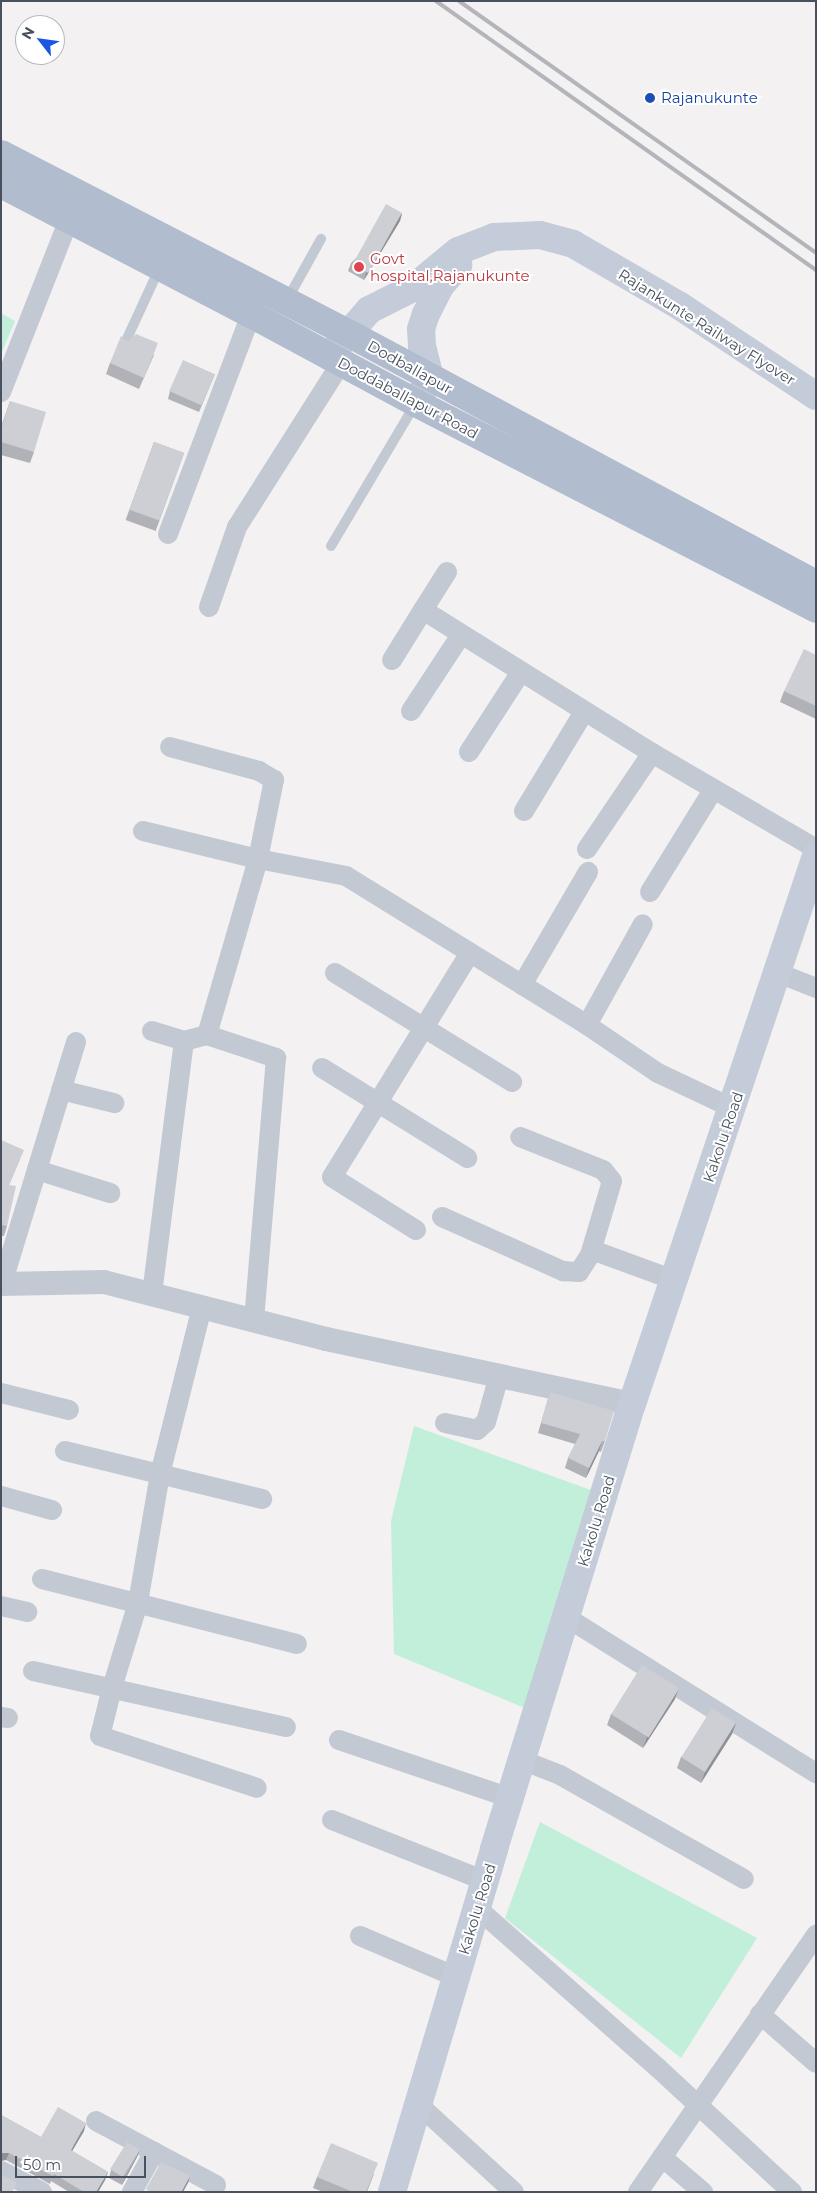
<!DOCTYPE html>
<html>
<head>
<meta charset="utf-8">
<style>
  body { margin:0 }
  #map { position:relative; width:817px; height:2193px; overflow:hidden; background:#f3f1f1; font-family:Montserrat,sans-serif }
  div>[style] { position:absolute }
  .green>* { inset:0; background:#c1efda }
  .service>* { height:10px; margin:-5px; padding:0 5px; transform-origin:5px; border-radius:5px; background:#c2c9d2 }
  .minor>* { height:20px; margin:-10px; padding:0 10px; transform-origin:10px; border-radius:10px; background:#c2c9d2 }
  .tertiary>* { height:24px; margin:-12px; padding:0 12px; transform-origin:12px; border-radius:12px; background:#c2c9d2 }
  .secondary>* { height:28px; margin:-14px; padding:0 14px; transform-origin:14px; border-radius:14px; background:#c4cbd9 }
  .primary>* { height:28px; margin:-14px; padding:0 14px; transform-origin:14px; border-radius:14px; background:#b1bccf }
  .rail>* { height:4px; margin:-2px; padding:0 2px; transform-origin:2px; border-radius:2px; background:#b3b5bb }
  .wall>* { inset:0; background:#b1b2b7; transform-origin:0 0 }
  .shaded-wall>* { inset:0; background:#909195 }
  .building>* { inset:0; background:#cecfd5; transform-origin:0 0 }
  .dots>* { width:14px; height:14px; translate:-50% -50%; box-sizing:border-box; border:2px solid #fff; border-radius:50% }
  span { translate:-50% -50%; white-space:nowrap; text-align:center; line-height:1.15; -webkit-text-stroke:4px #fff; paint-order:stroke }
  .transit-label { font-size:15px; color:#164399 }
  .left { translate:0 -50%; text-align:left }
  .health-label { font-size:15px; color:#be3a42 }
  .street-label { font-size:15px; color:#49515e }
  .frame { position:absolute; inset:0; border:2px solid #49515e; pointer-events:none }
  .north { position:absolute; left:15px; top:15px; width:50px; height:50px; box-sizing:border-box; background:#fff; border:1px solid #b6b9bf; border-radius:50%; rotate:300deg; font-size:14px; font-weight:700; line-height:20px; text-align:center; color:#49515e }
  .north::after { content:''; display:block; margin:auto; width:18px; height:22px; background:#1b55e3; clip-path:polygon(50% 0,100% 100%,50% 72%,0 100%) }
  .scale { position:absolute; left:15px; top:2156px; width:131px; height:22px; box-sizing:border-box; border:2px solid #49515e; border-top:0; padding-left:6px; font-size:15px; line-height:18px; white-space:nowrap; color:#49515e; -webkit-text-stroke:4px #fff; paint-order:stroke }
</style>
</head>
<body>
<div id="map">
  <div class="green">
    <div style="clip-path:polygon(1px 313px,15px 321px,1px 354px)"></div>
    <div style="clip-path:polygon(414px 1426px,599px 1493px,525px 1708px,394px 1654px,391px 1521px)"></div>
    <div style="clip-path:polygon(540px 1822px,757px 1938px,681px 2058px,505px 1918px)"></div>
  </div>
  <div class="service">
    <div style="left:287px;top:300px;width:70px;rotate:-60.9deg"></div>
    <div style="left:124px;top:345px;width:86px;rotate:-65.2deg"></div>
    <div style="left:331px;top:546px;width:166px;rotate:-59.3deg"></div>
  </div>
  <div class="minor">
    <div style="left:1px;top:392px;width:186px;rotate:-68.5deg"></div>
    <div style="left:168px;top:534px;width:235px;rotate:-69.3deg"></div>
    <div style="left:209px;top:607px;width:85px;rotate:-70.7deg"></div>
    <div style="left:237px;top:527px;width:194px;rotate:-57.6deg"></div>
    <div style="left:423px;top:610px;width:45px;rotate:-57.7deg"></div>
    <div style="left:392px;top:660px;width:59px;rotate:-58.2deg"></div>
    <div style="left:423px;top:610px;width:270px;rotate:32deg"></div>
    <div style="left:652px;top:753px;width:190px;rotate:30.3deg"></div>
    <div style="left:411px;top:711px;width:91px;rotate:-56.7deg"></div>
    <div style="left:469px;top:752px;width:95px;rotate:-57deg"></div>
    <div style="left:524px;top:811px;width:116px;rotate:-58.8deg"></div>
    <div style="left:143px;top:831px;width:118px;rotate:13.7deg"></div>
    <div style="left:258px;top:859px;width:81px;rotate:-78.6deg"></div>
    <div style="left:274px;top:780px;width:17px;rotate:-149deg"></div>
    <div style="left:259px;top:771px;width:92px;rotate:-164.9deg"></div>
    <div style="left:587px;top:849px;width:116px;rotate:-55.9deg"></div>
    <div style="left:650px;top:892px;width:120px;rotate:-58.3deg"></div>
    <div style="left:335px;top:973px;width:208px;rotate:31.6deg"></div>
    <div style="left:778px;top:973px;width:41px;rotate:21.5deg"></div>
    <div style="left:522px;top:985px;width:131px;rotate:-59.7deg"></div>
    <div style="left:587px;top:1025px;width:115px;rotate:-61deg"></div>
    <div style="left:152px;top:1031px;width:34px;rotate:17deg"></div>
    <div style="left:207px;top:1035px;width:183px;rotate:-73.8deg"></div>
    <div style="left:258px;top:859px;width:90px;rotate:10.9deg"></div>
    <div style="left:346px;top:876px;width:283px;rotate:31.7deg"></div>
    <div style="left:587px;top:1025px;width:86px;rotate:34.1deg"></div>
    <div style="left:658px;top:1073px;width:82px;rotate:25.3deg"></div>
    <div style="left:322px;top:1068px;width:171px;rotate:31.8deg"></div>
    <div style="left:61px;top:1090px;width:55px;rotate:13.8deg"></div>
    <div style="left:37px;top:1170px;width:77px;rotate:17.5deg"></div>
    <div style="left:442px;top:1217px;width:133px;rotate:24.1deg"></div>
    <div style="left:563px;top:1271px;width:16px;rotate:4deg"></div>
    <div style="left:579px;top:1272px;width:20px;rotate:-57deg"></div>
    <div style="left:590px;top:1255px;width:77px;rotate:-73.4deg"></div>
    <div style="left:612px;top:1181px;width:14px;rotate:-129deg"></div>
    <div style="left:603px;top:1170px;width:89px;rotate:-158.3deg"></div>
    <div style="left:416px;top:1230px;width:99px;rotate:-147.8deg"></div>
    <div style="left:332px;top:1177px;width:263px;rotate:-58.4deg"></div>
    <div style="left:592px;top:1250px;width:87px;rotate:20.1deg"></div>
    <div style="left:2px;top:1284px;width:253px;rotate:-73deg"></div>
    <div style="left:152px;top:1294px;width:255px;rotate:-82.8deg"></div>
    <div style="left:184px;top:1041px;width:24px;rotate:-15deg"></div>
    <div style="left:207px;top:1035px;width:73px;rotate:18.4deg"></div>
    <div style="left:276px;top:1058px;width:263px;rotate:94.8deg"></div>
    <div style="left:202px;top:1307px;width:172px;rotate:104.1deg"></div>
    <div style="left:160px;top:1474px;width:131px;rotate:99.7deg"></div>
    <div style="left:138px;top:1603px;width:89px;rotate:107deg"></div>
    <div style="left:112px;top:1688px;width:49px;rotate:104deg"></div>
    <div style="left:100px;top:1736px;width:165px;rotate:18.3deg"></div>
    <div style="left:1px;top:1393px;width:70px;rotate:14deg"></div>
    <div style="left:445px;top:1423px;width:33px;rotate:12deg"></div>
    <div style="left:477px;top:1430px;width:12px;rotate:-42deg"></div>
    <div style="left:486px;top:1422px;width:48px;rotate:-74.2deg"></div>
    <div style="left:65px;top:1451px;width:203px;rotate:13.7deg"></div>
    <div style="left:1px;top:1496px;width:53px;rotate:15.4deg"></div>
    <div style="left:42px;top:1579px;width:263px;rotate:14.3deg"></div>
    <div style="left:1px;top:1606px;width:27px;rotate:13deg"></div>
    <div style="left:566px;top:1617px;width:295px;rotate:32deg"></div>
    <div style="left:33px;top:1671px;width:259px;rotate:12.5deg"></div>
    <div style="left:1px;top:1717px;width:7px;rotate:8deg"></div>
    <div style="left:339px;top:1740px;width:181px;rotate:18.7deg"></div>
    <div style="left:522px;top:1760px;width:41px;rotate:21.5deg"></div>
    <div style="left:560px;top:1775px;width:211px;rotate:29.5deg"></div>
    <div style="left:332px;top:1820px;width:165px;rotate:21.7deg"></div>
    <div style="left:477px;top:1908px;width:242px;rotate:41.5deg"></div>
    <div style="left:658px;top:2068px;width:183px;rotate:42.8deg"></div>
    <div style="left:360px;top:1936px;width:104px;rotate:23.1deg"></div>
    <div style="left:760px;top:2014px;width:74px;rotate:41.2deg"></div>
    <div style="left:418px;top:2104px;width:130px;rotate:42.5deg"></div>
    <div style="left:96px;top:2121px;width:136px;rotate:28.1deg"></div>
    <div style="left:662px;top:2157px;width:54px;rotate:40.5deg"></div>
    <div style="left:1px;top:2171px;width:46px;rotate:27.1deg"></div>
    <div style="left:132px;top:2192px;width:46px;rotate:-61.2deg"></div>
    <div style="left:638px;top:2192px;width:313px;rotate:-55.3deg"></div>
  </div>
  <div class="tertiary">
    <div style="left:1px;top:1284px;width:103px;rotate:-1.1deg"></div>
    <div style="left:104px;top:1282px;width:229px;rotate:14.4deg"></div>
    <div style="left:326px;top:1339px;width:313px;rotate:12deg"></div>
  </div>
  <div class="secondary">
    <div style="left:329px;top:356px;width:61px;rotate:-49deg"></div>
    <div style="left:369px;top:310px;width:49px;rotate:-26.6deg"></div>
    <div style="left:413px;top:288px;width:58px;rotate:-39.4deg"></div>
    <div style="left:458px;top:251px;width:39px;rotate:-21deg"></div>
    <div style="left:494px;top:237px;width:46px;rotate:-2.5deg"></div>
    <div style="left:540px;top:235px;width:34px;rotate:15deg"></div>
    <div style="left:573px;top:244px;width:124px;rotate:30.1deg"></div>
    <div style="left:680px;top:306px;width:163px;rotate:33.5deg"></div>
    <div style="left:416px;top:403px;width:29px;rotate:-61deg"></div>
    <div style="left:430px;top:378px;width:33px;rotate:-104deg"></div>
    <div style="left:422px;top:346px;width:17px;rotate:-93deg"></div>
    <div style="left:421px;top:329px;width:16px;rotate:-72deg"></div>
    <div style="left:426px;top:314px;width:31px;rotate:-63deg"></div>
    <div style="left:440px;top:286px;width:28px;rotate:-49deg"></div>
    <div style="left:392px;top:2192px;width:358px;rotate:-73.4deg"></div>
    <div style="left:494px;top:1849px;width:466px;rotate:-72.8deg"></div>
    <div style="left:632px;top:1404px;width:578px;rotate:-71.44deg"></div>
  </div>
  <div class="primary">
    <div style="left:1px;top:154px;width:390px;rotate:27.3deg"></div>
    <div style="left:348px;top:333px;width:531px;rotate:28.21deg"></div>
    <div style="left:1px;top:184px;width:282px;rotate:27.5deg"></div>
    <div style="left:251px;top:314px;width:187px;rotate:28.3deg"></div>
    <div style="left:416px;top:403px;width:450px;rotate:27.2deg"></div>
  </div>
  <div class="rail">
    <div style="left:436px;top:1px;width:466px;rotate:35.3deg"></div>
    <div style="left:459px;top:1px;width:437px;rotate:35.2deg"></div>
  </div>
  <div class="wall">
    <div style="clip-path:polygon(402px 213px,400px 221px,364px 280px,348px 271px,351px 263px)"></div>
    <div style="clip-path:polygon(125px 340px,154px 355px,139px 389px,106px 374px,110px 363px)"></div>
    <div style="clip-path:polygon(215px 374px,199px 412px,168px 399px,170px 391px)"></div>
    <div style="clip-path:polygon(10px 401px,34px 452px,30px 463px,1px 455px,1px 427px)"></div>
    <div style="left:154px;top:442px;width:32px;height:83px;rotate:20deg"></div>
    <div style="clip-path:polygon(816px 655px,816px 719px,780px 702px,784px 691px)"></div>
    <div style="clip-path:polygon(1px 1140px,20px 1159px,9px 1185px,7px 1226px,4px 1236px,1px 1236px)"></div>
    <div style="clip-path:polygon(550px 1392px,605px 1441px,601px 1452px,599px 1451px,586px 1478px,565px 1468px,568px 1458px,575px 1444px,538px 1433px)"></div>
    <div style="clip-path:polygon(675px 1699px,643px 1748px,607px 1725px,611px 1714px)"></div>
    <div style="clip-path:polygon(736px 1723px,732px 1734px,701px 1783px,677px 1768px,681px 1757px)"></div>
    <div style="clip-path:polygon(1px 2115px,41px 2137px,84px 2131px,72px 2151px,108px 2172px,105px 2180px,98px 2192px,69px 2192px,51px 2181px,50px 2184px,6px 2160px)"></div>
    <div style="clip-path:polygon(140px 2150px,137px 2157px,122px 2185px,109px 2178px,111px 2170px)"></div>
    <div style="clip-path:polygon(374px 2174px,367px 2192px,323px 2192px,313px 2188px,317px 2177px)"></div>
  </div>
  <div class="shaded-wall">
    <div style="clip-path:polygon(402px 213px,400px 221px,364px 280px,366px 273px)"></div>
    <div style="clip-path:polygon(602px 1441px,599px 1451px,586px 1478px,589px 1468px)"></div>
    <div style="clip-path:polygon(679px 1688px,675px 1699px,643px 1748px,647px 1737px)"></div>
    <div style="clip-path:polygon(736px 1723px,732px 1734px,701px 1783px,705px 1772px)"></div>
    <div style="clip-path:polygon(86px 2123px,84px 2131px,68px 2158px,71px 2150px)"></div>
    <div style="clip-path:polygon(140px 2150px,137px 2157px,122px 2185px,125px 2178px)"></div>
    <div style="clip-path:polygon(1px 2153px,9px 2153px,6px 2160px,1px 2161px)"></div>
    <div style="clip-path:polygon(108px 2172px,105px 2180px,98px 2192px,96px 2192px)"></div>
    <div style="clip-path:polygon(190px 2176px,188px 2183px,183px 2192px,181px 2192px)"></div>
  </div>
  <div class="building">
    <div style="left:386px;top:204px;width:18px;height:69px;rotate:29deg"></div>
    <div style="clip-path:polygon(136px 334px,158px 343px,144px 378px,110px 363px,121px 336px,125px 340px,129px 341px)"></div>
    <div style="left:183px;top:360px;width:35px;height:34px;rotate:24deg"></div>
    <div style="clip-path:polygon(10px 401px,46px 412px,34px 452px,1px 442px,1px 429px)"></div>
    <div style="left:154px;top:442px;width:32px;height:72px;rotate:20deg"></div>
    <div style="clip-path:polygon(804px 649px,816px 655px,816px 706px,784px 691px)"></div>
    <div style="clip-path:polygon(1px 1140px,24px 1150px,9px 1185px,16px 1186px,7px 1226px,1px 1225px)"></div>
    <div style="clip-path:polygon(550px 1392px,614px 1411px,605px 1441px,602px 1441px,589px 1468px,568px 1458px,580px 1434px,541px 1423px)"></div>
    <div style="left:642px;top:1665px;width:44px;height:58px;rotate:32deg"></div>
    <div style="left:712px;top:1708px;width:28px;height:58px;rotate:32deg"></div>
    <div style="clip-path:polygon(58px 2107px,86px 2123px,71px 2150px,108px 2172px,96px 2192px,84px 2192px,54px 2174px,53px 2176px,9px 2153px,1px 2153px,1px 2115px,41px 2137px)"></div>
    <div style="left:127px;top:2142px;width:15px;height:32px;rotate:32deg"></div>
    <div style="clip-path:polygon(331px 2143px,378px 2163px,366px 2192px,353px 2192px,317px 2177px)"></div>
    <div style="clip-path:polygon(161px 2162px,190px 2176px,181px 2192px,150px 2192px,146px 2189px)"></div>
    <div style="clip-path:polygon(1px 2174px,17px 2183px,12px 2192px,1px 2192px)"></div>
  </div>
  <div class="dots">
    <div style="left:650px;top:98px;background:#1a4fb4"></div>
    <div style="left:359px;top:267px;background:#e0444e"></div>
  </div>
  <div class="transit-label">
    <span class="left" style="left:661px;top:98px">Rajanukunte</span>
  </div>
  <div class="health-label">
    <span class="left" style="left:370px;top:267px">Govt<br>hospital,Rajanukunte</span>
  </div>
  <div class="street-label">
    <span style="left:707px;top:327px;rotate:32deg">Rajankunte Railway Flyover</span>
    <span style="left:410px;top:367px;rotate:29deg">Dodballapur</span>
    <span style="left:408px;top:398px;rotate:28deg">Doddaballapur Road</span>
    <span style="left:723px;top:1137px;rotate:-71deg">Kakolu Road</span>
    <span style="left:596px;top:1521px;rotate:-73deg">Kakolu Road</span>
    <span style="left:477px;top:1909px;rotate:-73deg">Kakolu Road</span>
  </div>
  <div class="frame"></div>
  <div class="north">N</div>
  <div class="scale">50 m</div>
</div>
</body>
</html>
